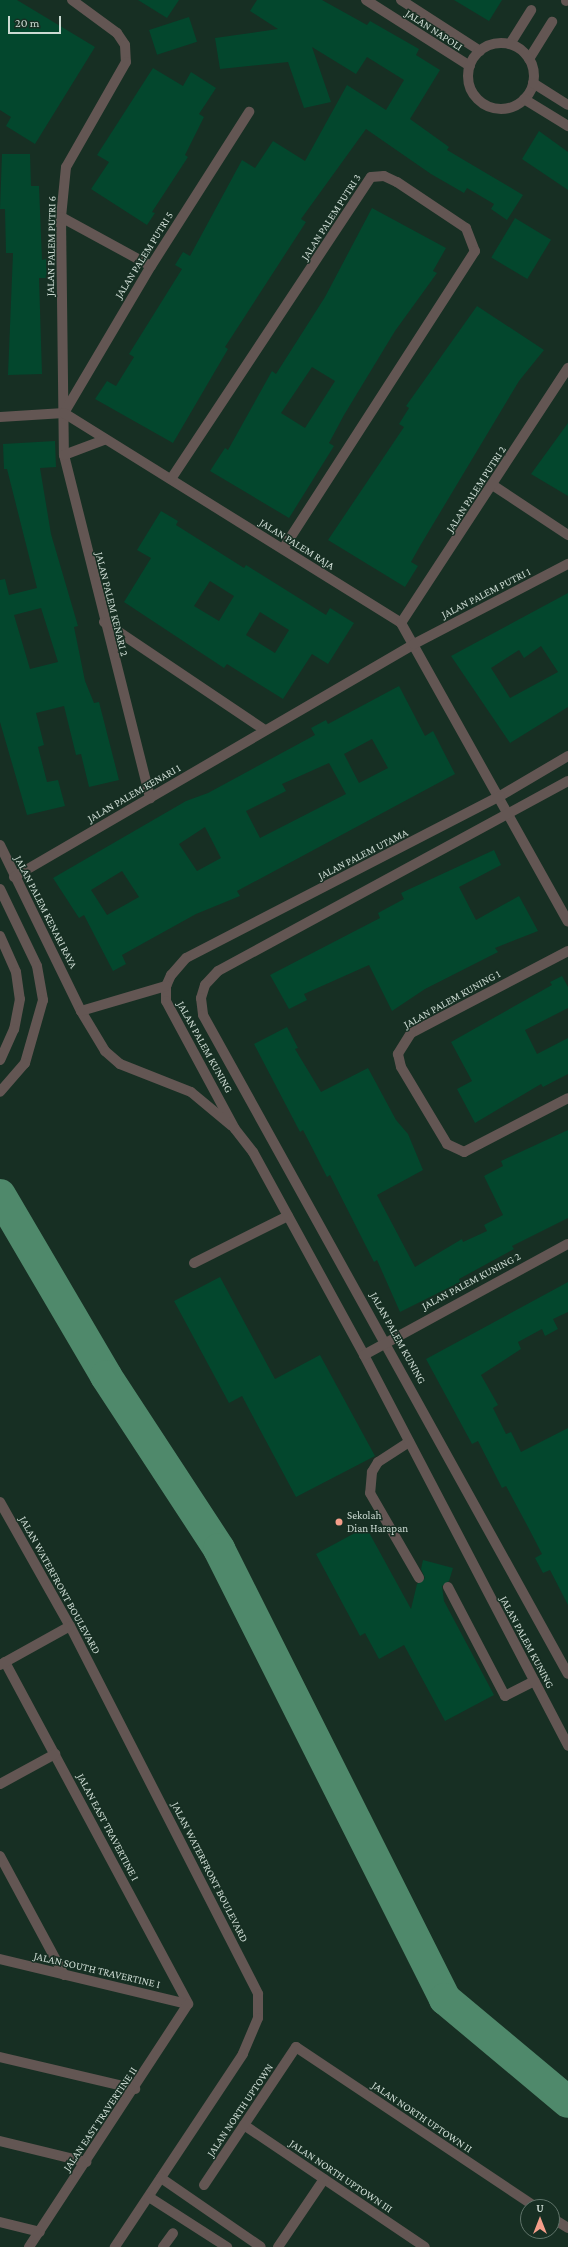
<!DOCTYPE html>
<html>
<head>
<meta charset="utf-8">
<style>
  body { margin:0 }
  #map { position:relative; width:568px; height:2247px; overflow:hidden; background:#172f23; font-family:"Crimson Pro",serif }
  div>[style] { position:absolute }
  .river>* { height:32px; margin:-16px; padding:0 16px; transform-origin:16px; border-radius:16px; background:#4f896b }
  .building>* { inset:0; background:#03472d; transform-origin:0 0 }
  .service>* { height:10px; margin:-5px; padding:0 5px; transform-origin:5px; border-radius:5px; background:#635653 }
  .minor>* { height:10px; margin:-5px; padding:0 5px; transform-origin:5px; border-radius:5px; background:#635653 }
  .minor>.ring { margin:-5px; padding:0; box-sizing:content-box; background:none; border:10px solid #635653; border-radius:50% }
  .dots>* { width:11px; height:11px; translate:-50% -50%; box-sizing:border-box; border:2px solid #172f23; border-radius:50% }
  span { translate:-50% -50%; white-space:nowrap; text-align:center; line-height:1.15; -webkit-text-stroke:3px #172f23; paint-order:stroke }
  .street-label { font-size:11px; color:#ccdad2 }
  .poi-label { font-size:11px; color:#ccdad2 }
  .left { translate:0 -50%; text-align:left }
  .north { position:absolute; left:520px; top:2199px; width:40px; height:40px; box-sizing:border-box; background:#172f23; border:1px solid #5f7369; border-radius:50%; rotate:0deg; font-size:11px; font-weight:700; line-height:16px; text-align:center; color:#ccdad2 }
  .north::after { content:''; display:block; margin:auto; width:14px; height:18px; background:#f49e8a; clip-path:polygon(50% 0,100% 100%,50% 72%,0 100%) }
  .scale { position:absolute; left:8px; top:16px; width:53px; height:18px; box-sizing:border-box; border:2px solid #ccdad2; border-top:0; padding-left:5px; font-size:12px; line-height:14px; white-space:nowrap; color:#ccdad2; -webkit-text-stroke:3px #172f23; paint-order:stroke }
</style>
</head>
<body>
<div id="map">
  <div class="river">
    <div style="left:0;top:1195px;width:210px;rotate:59.6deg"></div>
    <div style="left:106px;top:1376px;width:207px;rotate:56.8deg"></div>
    <div style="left:219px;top:1549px;width:504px;rotate:63.33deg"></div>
    <div style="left:445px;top:1999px;width:160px;rotate:39.9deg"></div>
  </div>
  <div class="building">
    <div style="clip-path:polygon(0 0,17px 0,95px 47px,35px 144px,6px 126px,11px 117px,0 110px)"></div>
    <div style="clip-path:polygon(138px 0,179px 0,167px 18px)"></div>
    <div style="clip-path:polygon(257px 0,322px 0,367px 25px,370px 21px,419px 49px,416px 55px,440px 70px,410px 119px,449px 147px,447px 150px,523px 195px,507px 220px,491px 209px,494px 204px,467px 188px,464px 193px,431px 174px,366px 129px,301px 219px,306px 222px,225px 347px,228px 349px,173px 443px,95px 399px,107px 381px,116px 386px,134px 357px,129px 354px,182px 269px,175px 265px,183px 252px,190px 256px,242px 160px,255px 168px,273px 141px,305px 161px,347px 85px,386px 110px,404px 80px,367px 57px,356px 74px,312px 47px,331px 102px,304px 108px,288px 62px,220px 69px,215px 38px,278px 29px,250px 11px)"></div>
    <div style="clip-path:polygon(454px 0,502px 0,489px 21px)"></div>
    <div style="left:189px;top:17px;width:26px;height:42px;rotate:72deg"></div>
    <div style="clip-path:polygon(153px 68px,183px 86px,191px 72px,216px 88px,199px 114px,204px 117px,185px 155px,188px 157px,152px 212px,155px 213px,147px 225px,91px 189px,109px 162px,97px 155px)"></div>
    <div style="clip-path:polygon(539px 131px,568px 152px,568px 190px,522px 159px)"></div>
    <div style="clip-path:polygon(2px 154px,30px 154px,31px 186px,39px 186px,42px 260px,46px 259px,47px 278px,39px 278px,42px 374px,8px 375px,13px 253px,6px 253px,5px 209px,0 209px)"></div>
    <div style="clip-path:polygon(evenodd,372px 208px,446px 248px,433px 271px,437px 273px,395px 331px,344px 415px,329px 443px,334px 446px,289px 518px,210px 471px,225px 448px,228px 450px,272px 371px,276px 374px,325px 297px,372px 208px,312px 367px,335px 381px,305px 428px,281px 413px,312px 367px)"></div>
    <div style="left:515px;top:218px;width:42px;height:46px;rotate:31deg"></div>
    <div style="clip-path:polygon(477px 306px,544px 350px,519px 381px,420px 546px,411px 562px,418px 566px,405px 587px,328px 540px,404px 427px,399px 424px,409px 408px,406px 406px)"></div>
    <div style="clip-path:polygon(568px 423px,568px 496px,531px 474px)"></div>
    <div style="clip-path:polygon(evenodd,55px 441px,56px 467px,40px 468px,51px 534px,78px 626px,74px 627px,85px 681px,94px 703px,99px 702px,119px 780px,89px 787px,81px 754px,76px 755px,64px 706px,36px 713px,44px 745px,38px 747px,47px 782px,58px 780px,65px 806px,27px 815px,0 722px,0 580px,5px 579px,9px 595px,37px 588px,7px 469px,4px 469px,3px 444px,55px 441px,41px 608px,58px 662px,30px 669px,14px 615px,41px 608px)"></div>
    <div style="clip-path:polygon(evenodd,161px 511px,178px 521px,176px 525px,244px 568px,246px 565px,326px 615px,330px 608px,354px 623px,328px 664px,312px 654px,283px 699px,227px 664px,224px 668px,124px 602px,151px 558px,137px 550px,161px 511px,210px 581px,234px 596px,219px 621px,194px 606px,210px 581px,161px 511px,260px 612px,289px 630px,275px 653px,246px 635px,260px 612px)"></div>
    <div style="clip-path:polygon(evenodd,568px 593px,568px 707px,510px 743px,451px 656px,568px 593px,541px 646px,558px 672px,510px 698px,491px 668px,519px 650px,524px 658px,541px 646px)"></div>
    <div style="clip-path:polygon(evenodd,399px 686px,425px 736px,433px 731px,455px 774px,237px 891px,240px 896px,196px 914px,122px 955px,126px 964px,113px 971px,84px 915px,79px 918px,53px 878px,186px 801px,208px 793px,315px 735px,311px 728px,326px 720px,328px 724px,399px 686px,372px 739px,388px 768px,359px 783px,344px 754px,372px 739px,399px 686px,329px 763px,346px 794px,260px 838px,246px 811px,286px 791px,282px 784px,329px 763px,399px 686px,205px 827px,221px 858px,197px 871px,179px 844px,205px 827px,399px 686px,122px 871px,139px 897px,107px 915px,91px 890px,122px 871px)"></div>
    <div style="clip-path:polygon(494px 850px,501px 865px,459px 887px,476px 920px,519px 896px,538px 931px,495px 948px,498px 952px,425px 989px,392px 1011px,369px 965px,304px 994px,307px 1000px,289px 1009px,270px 975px,380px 918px,378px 913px,404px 899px,401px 893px)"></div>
    <div style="clip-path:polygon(562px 976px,568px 987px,568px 1008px,525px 1030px,537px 1054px,568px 1038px,568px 1074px,543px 1087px,541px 1084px,475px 1123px,457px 1089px,472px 1081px,451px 1042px,552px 985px,550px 982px)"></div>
    <div style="clip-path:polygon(287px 1027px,298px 1048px,295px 1049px,321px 1092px,368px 1068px,396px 1120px,408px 1134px,423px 1170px,377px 1195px,415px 1267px,462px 1239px,463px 1242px,487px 1231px,484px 1225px,503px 1215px,484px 1176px,503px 1166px,501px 1161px,568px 1130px,568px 1218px,512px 1246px,514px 1249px,459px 1279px,460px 1282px,400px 1312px,377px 1260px,374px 1262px,330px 1175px,327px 1177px,303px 1130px,300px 1132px,254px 1044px)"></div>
    <div style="clip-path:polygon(220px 1277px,275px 1379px,320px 1355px,375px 1456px,296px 1497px,242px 1396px,229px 1403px,174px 1301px)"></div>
    <div style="clip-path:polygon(568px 1282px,568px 1312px,553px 1319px,558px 1329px,545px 1336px,542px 1329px,518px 1342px,521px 1349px,481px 1375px,498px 1405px,493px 1408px,506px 1434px,511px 1432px,521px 1452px,568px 1428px,568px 1605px,550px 1570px,543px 1573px,535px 1558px,542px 1554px,528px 1527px,506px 1486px,502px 1488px,478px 1441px,472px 1444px,426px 1359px)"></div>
    <div style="clip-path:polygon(366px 1527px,411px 1609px,417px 1584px,425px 1578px,421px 1569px,423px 1560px,453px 1568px,449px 1581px,442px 1586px,444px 1601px,494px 1695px,445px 1721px,404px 1645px,379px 1659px,365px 1633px,360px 1636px,316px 1554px)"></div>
  </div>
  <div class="service">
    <div style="left:566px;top:1px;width:1px;rotate:-45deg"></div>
    <div style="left:510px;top:44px;width:40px;rotate:-58deg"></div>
    <div style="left:529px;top:59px;width:44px;rotate:-58.1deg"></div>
    <div style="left:194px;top:1263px;width:105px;rotate:-26.6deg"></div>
    <div style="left:409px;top:1442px;width:37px;rotate:147deg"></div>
    <div style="left:378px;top:1462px;width:12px;rotate:121deg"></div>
    <div style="left:372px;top:1472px;width:21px;rotate:95deg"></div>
    <div style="left:370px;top:1493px;width:98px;rotate:60deg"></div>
    <div style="left:448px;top:1587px;width:123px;rotate:62.4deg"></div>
    <div style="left:505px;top:1696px;width:33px;rotate:-27deg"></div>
  </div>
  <div class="minor">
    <div style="left:72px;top:0;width:56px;rotate:36.3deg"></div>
    <div style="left:117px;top:33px;width:14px;rotate:56deg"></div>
    <div style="left:125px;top:45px;width:17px;rotate:87deg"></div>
    <div style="left:126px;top:62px;width:121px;rotate:119.7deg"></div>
    <div style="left:66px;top:167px;width:50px;rotate:95.7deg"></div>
    <div style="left:61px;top:217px;width:238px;rotate:89.3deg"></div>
    <div style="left:64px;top:455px;width:354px;rotate:75.9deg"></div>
    <div style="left:366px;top:0;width:123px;rotate:32.4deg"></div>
    <div style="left:401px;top:0;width:94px;rotate:32.8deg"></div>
    <div class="ring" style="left:468px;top:43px;width:56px;height:56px"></div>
    <div style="left:533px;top:83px;width:41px;rotate:32.2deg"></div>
    <div style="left:524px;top:99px;width:52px;rotate:31.5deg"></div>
    <div style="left:61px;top:217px;width:102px;rotate:28.6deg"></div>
    <div style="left:64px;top:413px;width:171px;rotate:-59.4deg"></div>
    <div style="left:151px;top:266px;width:183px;rotate:-57.5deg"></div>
    <div style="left:0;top:417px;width:64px;rotate:-3.6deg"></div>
    <div style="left:64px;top:413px;width:397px;rotate:31.9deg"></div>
    <div style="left:401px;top:623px;width:342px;rotate:60.8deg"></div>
    <div style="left:64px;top:455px;width:43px;rotate:-20.6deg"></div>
    <div style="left:171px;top:479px;width:362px;rotate:-56.5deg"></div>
    <div style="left:371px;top:177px;width:13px;rotate:-4deg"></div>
    <div style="left:384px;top:176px;width:14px;rotate:25deg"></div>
    <div style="left:397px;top:182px;width:83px;rotate:33.7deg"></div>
    <div style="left:466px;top:228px;width:25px;rotate:69deg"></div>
    <div style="left:475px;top:251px;width:354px;rotate:122.8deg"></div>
    <div style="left:494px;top:486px;width:89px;rotate:33.5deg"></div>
    <div style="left:104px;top:622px;width:194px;rotate:33.9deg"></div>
    <div style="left:401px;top:623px;width:305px;rotate:-56.8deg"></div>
    <div style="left:568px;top:756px;width:79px;rotate:149.5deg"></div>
    <div style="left:500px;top:796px;width:353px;rotate:152.7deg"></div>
    <div style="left:186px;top:958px;width:23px;rotate:131deg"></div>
    <div style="left:171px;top:975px;width:12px;rotate:114deg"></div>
    <div style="left:166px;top:986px;width:15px;rotate:90deg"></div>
    <div style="left:166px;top:1001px;width:145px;rotate:61.7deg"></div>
    <div style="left:235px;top:1129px;width:29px;rotate:52deg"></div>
    <div style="left:253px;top:1152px;width:231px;rotate:61.3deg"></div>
    <div style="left:364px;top:1355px;width:441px;rotate:62.4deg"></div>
    <div style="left:568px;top:781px;width:398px;rotate:151.5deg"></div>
    <div style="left:218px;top:971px;width:19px;rotate:133deg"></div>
    <div style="left:205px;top:985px;width:14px;rotate:107deg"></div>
    <div style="left:201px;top:998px;width:17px;rotate:83deg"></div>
    <div style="left:203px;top:1015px;width:753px;rotate:61.02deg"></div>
    <div style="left:0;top:845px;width:185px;rotate:64deg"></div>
    <div style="left:81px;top:1011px;width:47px;rotate:59deg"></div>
    <div style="left:105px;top:1051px;width:20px;rotate:41deg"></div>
    <div style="left:120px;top:1064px;width:76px;rotate:21.5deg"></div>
    <div style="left:191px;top:1092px;width:53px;rotate:39.7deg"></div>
    <div style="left:14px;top:877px;width:463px;rotate:-30.2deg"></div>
    <div style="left:414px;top:644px;width:174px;rotate:-27.5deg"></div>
    <div style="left:0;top:889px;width:85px;rotate:64.3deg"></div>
    <div style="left:37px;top:966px;width:35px;rotate:80deg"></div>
    <div style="left:43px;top:1000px;width:66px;rotate:105.9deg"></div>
    <div style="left:25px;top:1063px;width:38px;rotate:131deg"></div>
    <div style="left:0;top:936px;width:39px;rotate:66deg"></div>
    <div style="left:16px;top:972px;width:27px;rotate:82deg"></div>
    <div style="left:20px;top:999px;width:31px;rotate:101deg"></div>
    <div style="left:14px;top:1029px;width:34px;rotate:114deg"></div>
    <div style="left:568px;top:951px;width:177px;rotate:152.4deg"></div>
    <div style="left:411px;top:1033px;width:25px;rotate:122deg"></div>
    <div style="left:398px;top:1054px;width:13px;rotate:77deg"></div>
    <div style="left:401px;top:1067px;width:90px;rotate:59.1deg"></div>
    <div style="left:447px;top:1144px;width:19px;rotate:25deg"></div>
    <div style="left:464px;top:1152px;width:117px;rotate:-27.4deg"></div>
    <div style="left:81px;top:1011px;width:89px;rotate:-16.4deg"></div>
    <div style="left:364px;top:1355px;width:232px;rotate:-28.6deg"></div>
    <div style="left:0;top:1502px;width:142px;rotate:60.6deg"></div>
    <div style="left:70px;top:1626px;width:413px;rotate:62.9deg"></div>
    <div style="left:258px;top:1994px;width:24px;rotate:90deg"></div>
    <div style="left:258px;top:2018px;width:39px;rotate:113deg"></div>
    <div style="left:243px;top:2054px;width:232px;rotate:123.6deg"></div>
    <div style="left:5px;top:1662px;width:388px;rotate:61.8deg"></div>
    <div style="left:0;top:1665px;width:80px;rotate:-29.1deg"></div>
    <div style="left:0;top:1784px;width:63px;rotate:-28.6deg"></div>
    <div style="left:0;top:1856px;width:135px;rotate:61.7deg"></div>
    <div style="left:0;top:1959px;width:193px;rotate:13.5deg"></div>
    <div style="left:0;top:2057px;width:139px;rotate:13.3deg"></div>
    <div style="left:244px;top:2125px;width:218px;rotate:34deg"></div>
    <div style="left:0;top:2141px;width:89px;rotate:13.7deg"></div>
    <div style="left:161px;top:2178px;width:121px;rotate:34.6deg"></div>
    <div style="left:204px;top:2185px;width:166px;rotate:-56.3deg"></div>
    <div style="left:296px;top:2047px;width:288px;rotate:33.7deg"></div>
    <div style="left:149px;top:2197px;width:93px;rotate:32.7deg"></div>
    <div style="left:552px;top:2218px;width:19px;rotate:32deg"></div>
    <div style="left:0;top:2222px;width:41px;rotate:14deg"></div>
    <div style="left:29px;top:2247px;width:290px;rotate:-56.8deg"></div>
    <div style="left:163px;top:2247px;width:17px;rotate:-54deg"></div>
    <div style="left:278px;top:2247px;width:82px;rotate:-55.9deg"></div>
  </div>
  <div class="dots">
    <div style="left:339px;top:1522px;background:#f49e8a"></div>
  </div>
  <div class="street-label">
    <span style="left:434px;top:30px;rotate:33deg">JALAN NAPOLI</span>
    <span style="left:331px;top:217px;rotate:-57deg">JALAN PALEM PUTRI 3</span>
    <span style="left:51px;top:246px;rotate:-89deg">JALAN PALEM PUTRI 6</span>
    <span style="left:144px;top:255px;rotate:-58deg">JALAN PALEM PUTRI 5</span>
    <span style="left:476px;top:489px;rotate:-57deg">JALAN PALEM PUTRI 2</span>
    <span style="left:297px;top:544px;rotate:32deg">JALAN PALEM RAJA</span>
    <span style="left:486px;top:593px;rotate:-27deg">JALAN PALEM PUTRI 1</span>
    <span style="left:112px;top:604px;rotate:76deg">JALAN PALEM KENARI 2</span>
    <span style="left:134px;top:793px;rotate:-30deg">JALAN PALEM KENARI 1</span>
    <span style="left:363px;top:854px;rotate:-27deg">JALAN PALEM UTAMA</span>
    <span style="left:46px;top:912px;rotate:63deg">JALAN PALEM KENARI RAYA</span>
    <span style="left:452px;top:999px;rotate:-29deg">JALAN PALEM KUNING 1</span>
    <span style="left:205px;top:1047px;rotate:61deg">JALAN PALEM KUNING</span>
    <span style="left:471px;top:1281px;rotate:-28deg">JALAN PALEM KUNING 2</span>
    <span style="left:398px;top:1338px;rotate:61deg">JALAN PALEM KUNING</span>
    <span style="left:60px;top:1585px;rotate:61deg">JALAN WATERFRONT BOULEVARD</span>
    <span style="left:527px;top:1642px;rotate:62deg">JALAN PALEM KUNING</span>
    <span style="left:108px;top:1827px;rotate:62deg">JALAN EAST TRAVERTINE I</span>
    <span style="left:210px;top:1872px;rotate:63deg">JALAN WATERFRONT BOULEVARD</span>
    <span style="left:97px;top:1970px;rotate:13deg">JALAN SOUTH TRAVERTINE I</span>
    <span style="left:240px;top:2110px;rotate:-56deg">JALAN NORTH UPTOWN</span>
    <span style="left:422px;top:2117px;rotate:34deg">JALAN NORTH UPTOWN II</span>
    <span style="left:100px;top:2119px;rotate:-56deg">JALAN EAST TRAVERTINE II</span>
    <span style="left:341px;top:2176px;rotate:34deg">JALAN NORTH UPTOWN III</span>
  </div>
  <div class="poi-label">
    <span class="left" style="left:347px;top:1522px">Sekolah<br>Dian Harapan</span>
  </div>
  <div class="north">U</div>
  <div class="scale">20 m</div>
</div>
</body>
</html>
